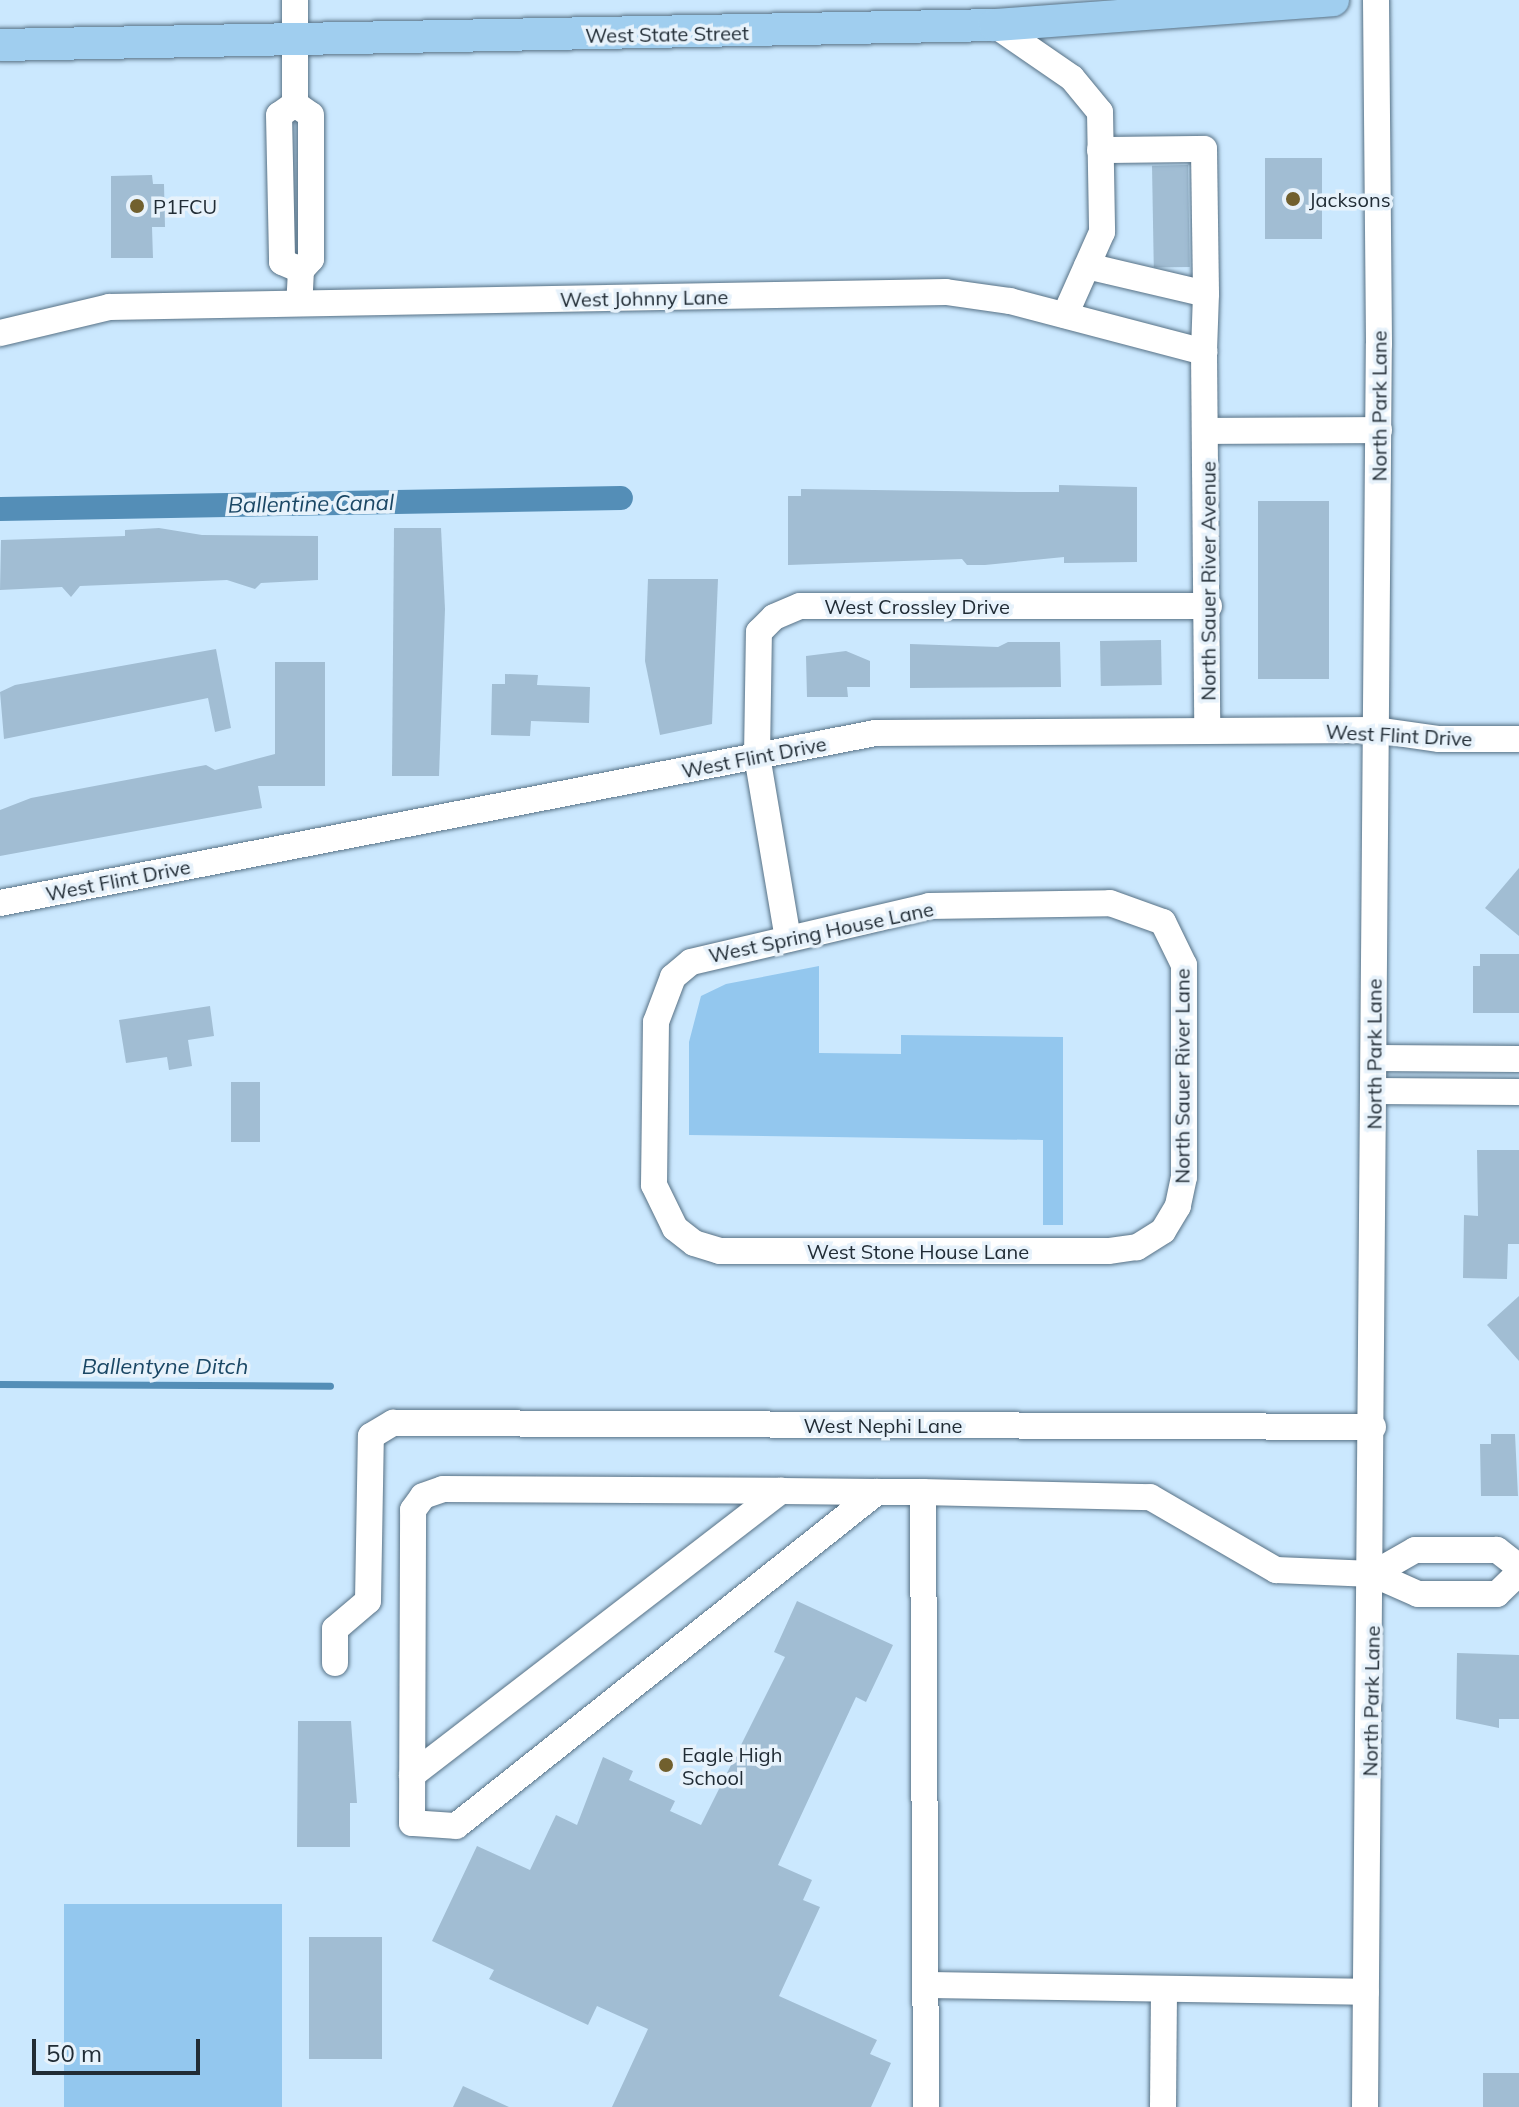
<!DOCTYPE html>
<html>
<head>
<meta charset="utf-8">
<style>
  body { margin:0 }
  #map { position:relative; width:1519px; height:2107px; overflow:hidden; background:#cbe8fe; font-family:Mulish,sans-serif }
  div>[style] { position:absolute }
  .green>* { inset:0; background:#93c7ee; transform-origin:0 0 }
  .stream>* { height:7px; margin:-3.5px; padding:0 3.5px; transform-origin:3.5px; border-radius:3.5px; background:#548eb7 }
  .canal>* { height:24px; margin:-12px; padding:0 12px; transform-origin:12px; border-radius:12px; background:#548eb7 }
  .building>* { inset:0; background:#a1bdd3; transform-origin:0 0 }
  .roads { filter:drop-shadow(0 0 2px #577185) drop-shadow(0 0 2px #577185) }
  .minor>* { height:26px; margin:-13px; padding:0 13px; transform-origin:13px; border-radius:13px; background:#fff }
  .major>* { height:32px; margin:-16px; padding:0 16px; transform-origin:16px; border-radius:16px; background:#a0ceef }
  .dots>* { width:22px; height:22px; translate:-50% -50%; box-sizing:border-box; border:4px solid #e7f2fb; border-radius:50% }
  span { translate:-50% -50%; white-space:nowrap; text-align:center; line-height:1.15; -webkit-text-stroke:7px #e7f2fb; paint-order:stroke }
  .street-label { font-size:20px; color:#212c35 }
  .poi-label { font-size:20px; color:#212c35 }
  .left { translate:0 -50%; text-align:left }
  .water-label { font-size:22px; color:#1a4765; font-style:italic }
  .scale { position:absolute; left:32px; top:2039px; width:168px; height:36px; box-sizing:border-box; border:4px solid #212c35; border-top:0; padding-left:10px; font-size:24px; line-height:28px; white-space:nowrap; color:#212c35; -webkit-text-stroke:6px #e7f2fb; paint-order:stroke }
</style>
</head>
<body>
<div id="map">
  <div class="green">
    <div style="clip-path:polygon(819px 966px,819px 1053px,901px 1054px,901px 1035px,1063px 1037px,1063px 1225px,1043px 1225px,1043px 1140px,689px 1135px,689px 1042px,701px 996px,726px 984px)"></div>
    <div style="left:64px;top:1904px;width:218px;height:203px"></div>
  </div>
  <div class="stream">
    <div style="left:0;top:1384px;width:330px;rotate:0.3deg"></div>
  </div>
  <div class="canal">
    <div style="left:0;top:509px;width:621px;rotate:-1.01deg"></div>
  </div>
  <div class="building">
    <div style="left:1265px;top:158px;width:57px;height:81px"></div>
    <div style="left:1188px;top:165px;width:102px;height:36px;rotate:89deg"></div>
    <div style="clip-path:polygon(152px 175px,153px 184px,164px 184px,165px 227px,152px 227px,153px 258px,111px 258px,111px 176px)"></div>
    <div style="clip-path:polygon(1059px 485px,1137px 487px,1137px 562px,1064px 563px,1064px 557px,985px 565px,967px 565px,962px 559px,788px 565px,788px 496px,801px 496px,801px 489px,1021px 492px,1059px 492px)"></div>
    <div style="left:1258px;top:501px;width:71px;height:178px"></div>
    <div style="clip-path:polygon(159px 528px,202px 535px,318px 536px,318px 580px,261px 583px,255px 589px,227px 580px,80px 586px,71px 597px,62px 587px,0 590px,1px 540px,125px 536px,125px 530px)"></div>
    <div style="clip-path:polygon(394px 528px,441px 528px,445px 609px,439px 776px,392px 776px)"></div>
    <div style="clip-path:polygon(648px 579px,718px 579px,712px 724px,660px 735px,645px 661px)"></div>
    <div style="left:1161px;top:640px;width:45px;height:61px;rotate:89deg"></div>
    <div style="clip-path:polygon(1008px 642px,1060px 642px,1061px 687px,910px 688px,910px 644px,998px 647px)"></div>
    <div style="clip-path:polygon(216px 649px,231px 728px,215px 732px,208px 698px,4px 739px,0 692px,15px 685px)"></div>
    <div style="clip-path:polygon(846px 651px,870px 661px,870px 687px,847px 687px,848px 697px,807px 697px,806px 656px)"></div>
    <div style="clip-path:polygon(275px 662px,325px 662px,325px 786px,258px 786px,262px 808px,0 856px,0 810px,31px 798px,206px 765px,215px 770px,275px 754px)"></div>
    <div style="clip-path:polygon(505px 674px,538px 675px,537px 685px,590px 687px,589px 723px,531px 721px,530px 736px,491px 735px,492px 684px,505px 684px)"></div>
    <div style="clip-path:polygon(1519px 868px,1519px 936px,1485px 908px)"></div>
    <div style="clip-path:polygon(1480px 954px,1519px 954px,1519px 1013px,1473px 1013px,1473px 966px,1480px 966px)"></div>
    <div style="clip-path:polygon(210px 1006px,214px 1036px,188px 1040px,192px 1066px,169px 1070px,167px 1057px,126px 1063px,119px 1020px)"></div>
    <div style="left:231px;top:1082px;width:29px;height:60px"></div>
    <div style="clip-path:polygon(1477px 1150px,1519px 1150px,1519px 1244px,1508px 1244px,1507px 1279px,1463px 1278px,1464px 1215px,1478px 1216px)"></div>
    <div style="clip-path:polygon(1519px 1296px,1519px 1361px,1487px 1325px)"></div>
    <div style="clip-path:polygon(1491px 1434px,1515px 1434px,1518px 1496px,1481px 1496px,1480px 1444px,1491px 1444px)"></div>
    <div style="clip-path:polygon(797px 1601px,893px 1645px,866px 1702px,856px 1697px,778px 1865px,812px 1880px,803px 1900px,820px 1907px,779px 1996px,877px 2040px,870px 2054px,891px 2063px,871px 2107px,612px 2107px,648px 2029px,597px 2006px,588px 2025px,489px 1979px,494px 1970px,432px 1941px,477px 1846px,530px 1870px,556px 1815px,577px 1825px,603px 1757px,633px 1771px,629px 1780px,675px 1801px,670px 1811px,701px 1825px,785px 1657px,774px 1652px)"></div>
    <div style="clip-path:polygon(1457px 1653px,1519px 1655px,1519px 1719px,1499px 1719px,1499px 1728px,1456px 1719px)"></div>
    <div style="clip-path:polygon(298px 1721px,351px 1721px,357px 1803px,350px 1803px,350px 1847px,297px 1847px)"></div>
    <div style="left:309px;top:1937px;width:73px;height:122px"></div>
    <div style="left:1483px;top:2073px;width:36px;height:34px"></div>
    <div style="clip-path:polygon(463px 2086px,509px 2107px,453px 2107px)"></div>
  </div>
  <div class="roads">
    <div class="minor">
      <div style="left:295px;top:0;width:104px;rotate:90deg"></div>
      <div style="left:995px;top:25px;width:93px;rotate:34.5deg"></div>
      <div style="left:1072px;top:78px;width:44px;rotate:50.5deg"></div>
      <div style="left:1100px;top:112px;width:120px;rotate:89deg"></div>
      <div style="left:1102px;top:232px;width:91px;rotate:114deg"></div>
      <div style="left:295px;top:104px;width:19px;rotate:35deg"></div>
      <div style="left:311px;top:115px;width:144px;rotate:90deg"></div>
      <div style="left:311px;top:259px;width:15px;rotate:132deg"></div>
      <div style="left:301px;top:270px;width:33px;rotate:93deg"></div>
      <div style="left:295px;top:104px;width:19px;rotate:145deg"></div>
      <div style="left:279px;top:115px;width:147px;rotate:88.8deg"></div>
      <div style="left:282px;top:262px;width:21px;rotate:23deg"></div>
      <div style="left:1100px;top:150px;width:104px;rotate:-0.6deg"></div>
      <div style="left:1204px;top:149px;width:145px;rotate:89.2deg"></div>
      <div style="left:1087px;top:266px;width:122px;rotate:13.2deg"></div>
      <div style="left:1206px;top:294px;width:58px;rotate:92deg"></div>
      <div style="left:0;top:333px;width:112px;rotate:-13.4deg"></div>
      <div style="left:109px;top:307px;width:837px;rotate:-1.03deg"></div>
      <div style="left:946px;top:292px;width:65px;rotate:8deg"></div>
      <div style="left:1010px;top:301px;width:201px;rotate:14.7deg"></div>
      <div style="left:1204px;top:352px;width:379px;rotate:89.5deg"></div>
      <div style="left:1208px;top:431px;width:171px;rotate:-0.3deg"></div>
      <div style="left:0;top:903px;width:891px;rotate:-10.99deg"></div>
      <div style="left:875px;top:733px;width:501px;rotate:-0.34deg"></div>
      <div style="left:1376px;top:730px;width:64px;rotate:8.1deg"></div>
      <div style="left:1439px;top:739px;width:80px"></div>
      <div style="left:1110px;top:903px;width:56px;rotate:19.7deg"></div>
      <div style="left:1163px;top:922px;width:48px;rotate:64deg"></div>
      <div style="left:1184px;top:965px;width:212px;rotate:90deg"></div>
      <div style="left:1184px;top:1177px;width:30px;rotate:102deg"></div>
      <div style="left:1178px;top:1206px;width:29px;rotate:121deg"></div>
      <div style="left:1163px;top:1231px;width:31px;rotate:148deg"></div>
      <div style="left:1137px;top:1247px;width:29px;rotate:172deg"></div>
      <div style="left:1108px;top:1251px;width:388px;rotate:180deg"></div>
      <div style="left:720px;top:1251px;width:27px;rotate:-163deg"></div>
      <div style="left:694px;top:1243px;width:24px;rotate:-142deg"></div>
      <div style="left:675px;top:1228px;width:48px;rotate:-116deg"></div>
      <div style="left:654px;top:1185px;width:163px;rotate:-89.3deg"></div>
      <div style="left:656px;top:1022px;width:48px;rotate:-69.3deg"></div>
      <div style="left:673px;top:977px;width:23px;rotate:-40deg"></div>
      <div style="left:691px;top:962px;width:244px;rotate:-13.2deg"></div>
      <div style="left:929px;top:906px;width:181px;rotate:-0.9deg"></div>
      <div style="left:788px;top:939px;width:186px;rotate:-99.6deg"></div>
      <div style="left:757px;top:756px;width:124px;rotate:-89.1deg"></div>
      <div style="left:759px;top:632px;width:21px;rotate:-45deg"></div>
      <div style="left:774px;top:617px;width:28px;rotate:-23deg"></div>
      <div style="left:800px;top:606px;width:409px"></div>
      <div style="left:1375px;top:1058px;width:144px;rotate:0.4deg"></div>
      <div style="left:1374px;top:1091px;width:145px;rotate:0.4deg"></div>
      <div style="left:877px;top:1492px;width:537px;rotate:141.57deg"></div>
      <div style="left:456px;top:1826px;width:44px;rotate:-176.1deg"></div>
      <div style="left:412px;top:1823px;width:313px;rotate:-89.8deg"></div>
      <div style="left:413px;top:1510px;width:17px;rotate:-54deg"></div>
      <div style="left:423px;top:1496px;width:21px;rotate:-19deg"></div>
      <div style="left:443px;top:1489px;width:338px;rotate:0.3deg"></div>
      <div style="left:781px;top:1491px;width:96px;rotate:0.6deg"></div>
      <div style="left:877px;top:1492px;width:46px"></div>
      <div style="left:1519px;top:1567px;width:28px;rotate:-142deg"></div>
      <div style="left:1497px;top:1550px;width:82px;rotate:180deg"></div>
      <div style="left:1415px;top:1550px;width:48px;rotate:150.3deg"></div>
      <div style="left:1373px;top:1574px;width:49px;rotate:24deg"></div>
      <div style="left:1418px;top:1594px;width:79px"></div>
      <div style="left:1497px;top:1594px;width:30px;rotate:-44deg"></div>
      <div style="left:335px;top:1663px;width:34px;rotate:-90deg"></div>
      <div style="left:335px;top:1629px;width:43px;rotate:-40.3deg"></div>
      <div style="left:368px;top:1601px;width:165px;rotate:-89deg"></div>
      <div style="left:371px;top:1436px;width:26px;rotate:-31deg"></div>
      <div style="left:393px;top:1423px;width:980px;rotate:0.23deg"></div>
      <div style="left:412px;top:1775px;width:466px;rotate:-37.6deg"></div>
      <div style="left:926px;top:1985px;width:440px;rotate:0.9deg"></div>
      <div style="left:926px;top:2107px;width:615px;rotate:-90.28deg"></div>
      <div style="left:923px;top:1492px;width:227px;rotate:1.3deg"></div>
      <div style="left:1150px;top:1497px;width:146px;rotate:30.1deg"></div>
      <div style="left:1276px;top:1570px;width:97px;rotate:2.4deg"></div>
      <div style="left:1163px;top:2107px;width:118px;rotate:-89.5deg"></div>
      <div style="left:1365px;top:2107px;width:1763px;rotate:-89.55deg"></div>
      <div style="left:1379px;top:344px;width:344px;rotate:-90.5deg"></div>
    </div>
    <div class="major">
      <div style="left:0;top:45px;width:995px;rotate:-1.15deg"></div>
      <div style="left:995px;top:25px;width:339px;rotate:-4.2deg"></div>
    </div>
  </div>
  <div class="dots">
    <div style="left:1293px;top:199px;background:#71602e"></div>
    <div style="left:137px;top:206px;background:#71602e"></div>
    <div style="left:666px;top:1765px;background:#71602e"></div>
  </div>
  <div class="street-label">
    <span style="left:667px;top:34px;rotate:-1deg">West State Street</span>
    <span style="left:644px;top:298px;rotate:-1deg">West Johnny Lane</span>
    <span style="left:1379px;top:406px;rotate:-90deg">North Park Lane</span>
    <span style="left:1208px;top:581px;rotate:-90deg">North Sauer River Avenue</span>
    <span style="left:917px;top:606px">West Crossley Drive</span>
    <span style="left:1399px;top:735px;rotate:3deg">West Flint Drive</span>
    <span style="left:754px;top:757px;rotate:-11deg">West Flint Drive</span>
    <span style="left:118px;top:880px;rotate:-11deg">West Flint Drive</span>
    <span style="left:821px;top:932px;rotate:-12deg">West Spring House Lane</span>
    <span style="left:1374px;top:1054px;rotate:-90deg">North Park Lane</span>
    <span style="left:1182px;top:1076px;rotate:-90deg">North Sauer River Lane</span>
    <span style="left:918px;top:1251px">West Stone House Lane</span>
    <span style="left:883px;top:1425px">West Nephi Lane</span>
    <span style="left:1371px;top:1701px;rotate:-89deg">North Park Lane</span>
  </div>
  <div class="poi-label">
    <span class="left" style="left:1309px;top:199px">Jacksons</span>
    <span class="left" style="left:153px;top:206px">P1FCU</span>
    <span class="left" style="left:682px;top:1766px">Eagle High<br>School</span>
  </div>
  <div class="water-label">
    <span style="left:311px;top:504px;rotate:-1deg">Ballentine Canal</span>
    <span style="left:165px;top:1367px">Ballentyne Ditch</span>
  </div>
  <div class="scale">50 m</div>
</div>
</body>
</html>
